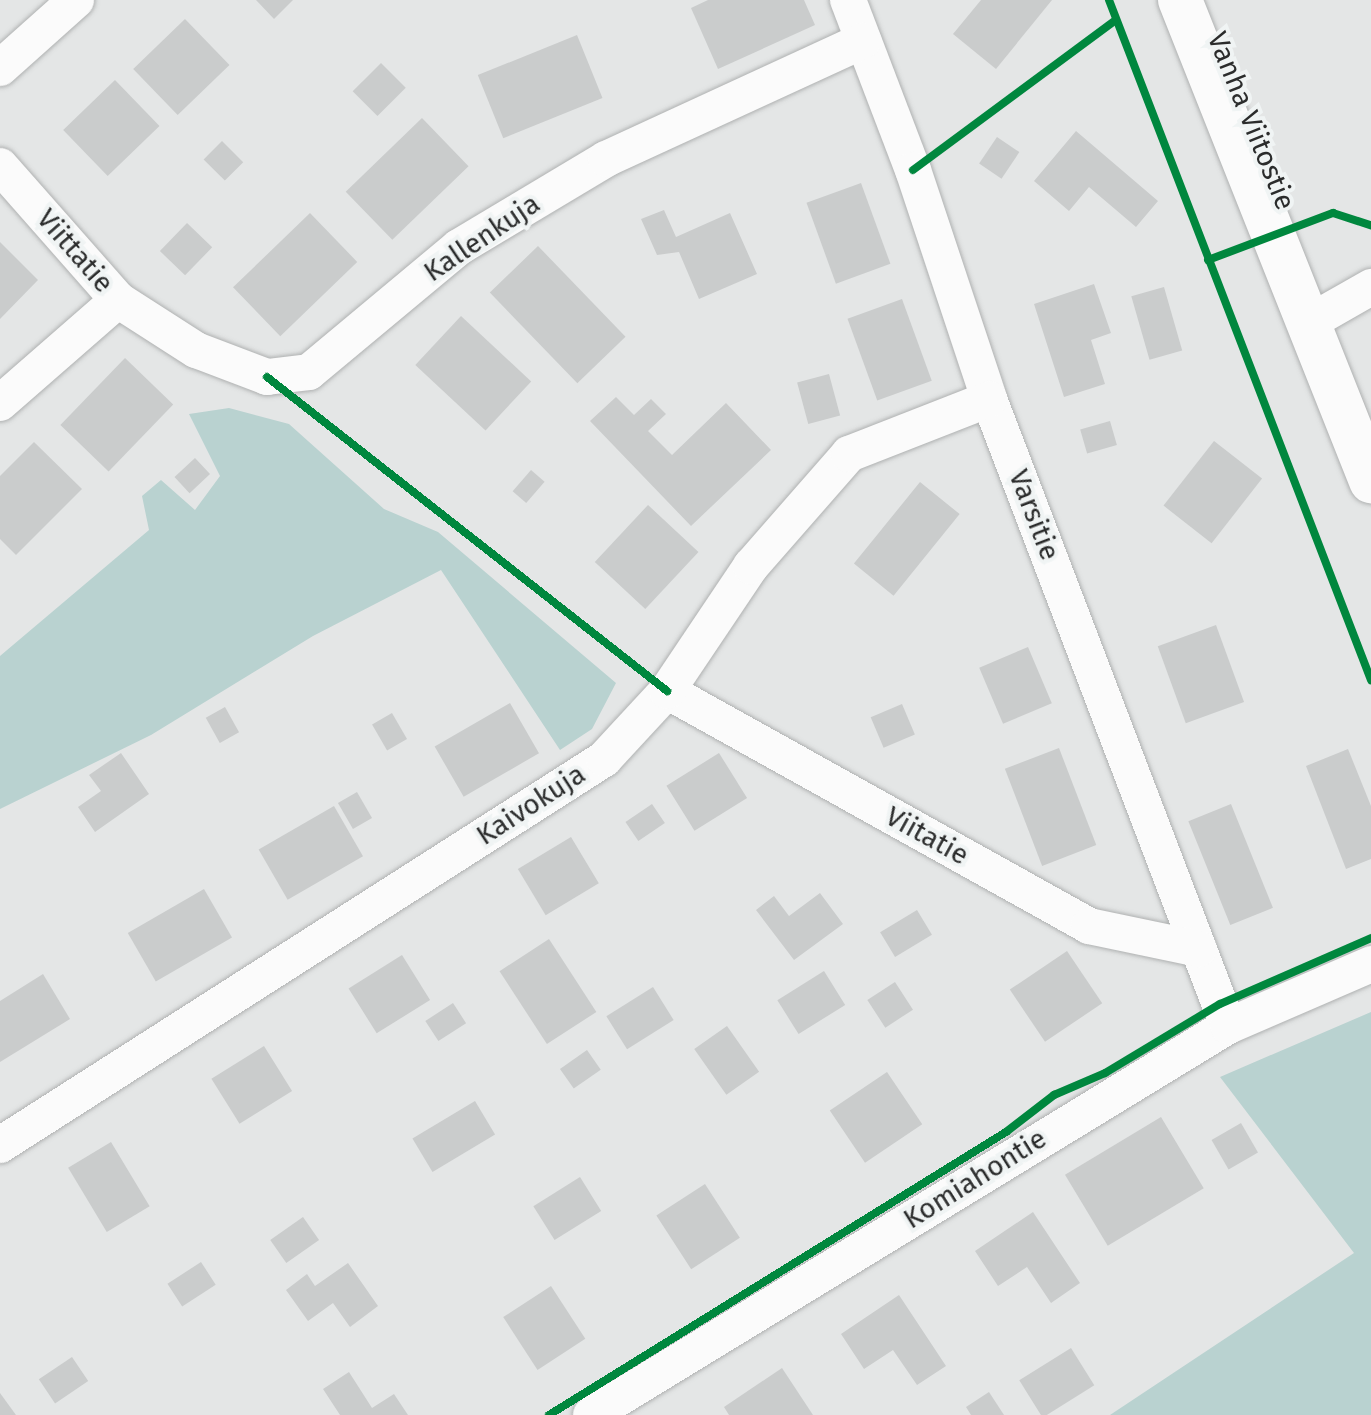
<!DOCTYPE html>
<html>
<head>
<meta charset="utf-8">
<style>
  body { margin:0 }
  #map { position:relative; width:1371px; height:1415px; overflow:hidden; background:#e4e6e6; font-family:"Fira Sans",sans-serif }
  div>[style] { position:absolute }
  .forest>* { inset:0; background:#b9d2d0 }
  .building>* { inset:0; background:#cacccc; transform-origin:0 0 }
  .roads { filter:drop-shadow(0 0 2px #afb1b1) drop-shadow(0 0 2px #afb1b1) }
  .minor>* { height:36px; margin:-18px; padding:0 18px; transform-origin:18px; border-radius:18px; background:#fbfbfb }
  .secondary>* { height:44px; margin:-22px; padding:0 22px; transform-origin:22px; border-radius:22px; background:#fbfbfb }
  .cycleway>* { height:8px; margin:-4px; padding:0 4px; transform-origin:4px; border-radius:4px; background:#00873e }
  span { translate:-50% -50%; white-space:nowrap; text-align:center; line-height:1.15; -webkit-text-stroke:8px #f0f4f4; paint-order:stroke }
  .street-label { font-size:28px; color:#2b2c2c }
</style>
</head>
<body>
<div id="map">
  <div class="forest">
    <div style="clip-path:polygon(229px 408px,289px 424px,384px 509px,438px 532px,616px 683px,592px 729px,560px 750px,441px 570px,313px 636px,151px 735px,0 809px,0 656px,149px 530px,142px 496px,161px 480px,195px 510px,220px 476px,189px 414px)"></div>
    <div style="clip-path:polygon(1371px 1012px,1371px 1415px,1110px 1415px,1354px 1253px,1220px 1077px)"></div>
  </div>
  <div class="building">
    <div style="clip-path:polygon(256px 0,293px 0,274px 19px)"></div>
    <div style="clip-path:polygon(708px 0,804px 0,815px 25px,718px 69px,691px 8px)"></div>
    <div style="clip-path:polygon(981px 0,1052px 0,996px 69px,953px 34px)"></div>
    <div style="left:185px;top:19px;width:64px;height:72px;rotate:46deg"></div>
    <div style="left:577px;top:35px;width:68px;height:107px;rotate:68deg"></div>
    <div style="left:381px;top:63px;width:35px;height:40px;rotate:45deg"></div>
    <div style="left:115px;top:80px;width:64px;height:72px;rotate:46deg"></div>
    <div style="left:422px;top:118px;width:67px;height:106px;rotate:46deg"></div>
    <div style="clip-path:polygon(1076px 131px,1158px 201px,1136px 227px,1089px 187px,1069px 211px,1034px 181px)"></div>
    <div style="left:997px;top:137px;width:27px;height:32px;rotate:34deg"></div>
    <div style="left:222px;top:141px;width:30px;height:26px;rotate:45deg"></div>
    <div style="left:861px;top:183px;width:86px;height:58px;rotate:70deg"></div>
    <div style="clip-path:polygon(664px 210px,676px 237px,730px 213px,757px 274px,699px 299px,679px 252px,657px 255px,641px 219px)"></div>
    <div style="left:310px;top:213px;width:68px;height:107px;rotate:46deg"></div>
    <div style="left:187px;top:223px;width:35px;height:39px;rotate:44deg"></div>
    <div style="clip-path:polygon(0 242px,38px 280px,0 319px)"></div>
    <div style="left:538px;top:246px;width:126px;height:67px;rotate:46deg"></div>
    <div style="clip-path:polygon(1094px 284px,1111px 333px,1091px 340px,1105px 384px,1064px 397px,1034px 304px)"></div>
    <div style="left:1164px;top:287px;width:66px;height:34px;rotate:74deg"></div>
    <div style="left:902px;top:299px;width:87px;height:58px;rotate:70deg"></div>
    <div style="left:461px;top:316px;width:96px;height:67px;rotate:43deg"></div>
    <div style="left:125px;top:358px;width:67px;height:93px;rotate:44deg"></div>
    <div style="left:829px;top:374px;width:43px;height:33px;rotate:75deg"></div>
    <div style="clip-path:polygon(616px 397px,634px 415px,651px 399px,666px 414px,648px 431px,672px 455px,726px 403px,771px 450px,691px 526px,590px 421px)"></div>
    <div style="left:1110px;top:421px;width:25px;height:31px;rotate:74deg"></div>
    <div style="left:1214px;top:441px;width:61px;height:82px;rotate:38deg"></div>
    <div style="clip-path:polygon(34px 442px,82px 489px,16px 555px,0 539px,0 476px)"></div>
    <div style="left:195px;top:458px;width:22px;height:28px;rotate:47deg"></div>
    <div style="left:531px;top:470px;width:18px;height:28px;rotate:41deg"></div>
    <div style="left:920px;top:482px;width:51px;height:105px;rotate:39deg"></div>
    <div style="left:648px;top:505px;width:69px;height:78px;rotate:43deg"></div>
    <div style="left:1216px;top:625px;width:82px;height:62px;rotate:70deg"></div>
    <div style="left:1028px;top:647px;width:61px;height:53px;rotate:67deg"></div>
    <div style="left:510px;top:703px;width:58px;height:87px;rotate:60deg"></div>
    <div style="left:902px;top:704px;width:33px;height:34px;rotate:67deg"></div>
    <div style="left:225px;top:707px;width:29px;height:22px;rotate:61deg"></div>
    <div style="left:392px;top:713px;width:30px;height:23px;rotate:60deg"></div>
    <div style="left:1059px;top:748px;width:104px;height:58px;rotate:69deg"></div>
    <div style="clip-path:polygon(1348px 749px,1371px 806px,1371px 859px,1346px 869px,1306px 766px)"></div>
    <div style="clip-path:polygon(121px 753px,149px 794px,95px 832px,78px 807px,101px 791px,89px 775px)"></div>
    <div style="left:719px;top:753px;width:53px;height:62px;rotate:58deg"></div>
    <div style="left:357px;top:792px;width:30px;height:22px;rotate:60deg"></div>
    <div style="left:652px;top:804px;width:23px;height:32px;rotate:56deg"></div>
    <div style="left:1231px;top:804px;width:112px;height:46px;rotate:68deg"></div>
    <div style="left:334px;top:806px;width:58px;height:87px;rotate:60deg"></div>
    <div style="left:571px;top:837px;width:54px;height:62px;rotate:59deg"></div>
    <div style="left:204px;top:889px;width:56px;height:88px;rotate:60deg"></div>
    <div style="clip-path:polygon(820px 893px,843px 924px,794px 960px,756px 910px,774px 896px,789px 916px)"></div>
    <div style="left:917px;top:910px;width:29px;height:43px;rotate:59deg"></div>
    <div style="left:549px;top:939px;width:87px;height:59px;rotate:57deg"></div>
    <div style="left:1067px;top:951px;width:63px;height:69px;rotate:56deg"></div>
    <div style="left:402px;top:955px;width:53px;height:63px;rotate:58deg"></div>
    <div style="left:824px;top:971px;width:40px;height:55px;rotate:58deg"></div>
    <div style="clip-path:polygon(43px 974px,70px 1019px,0 1062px,0 1001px)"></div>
    <div style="left:895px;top:982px;width:33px;height:33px;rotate:57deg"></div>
    <div style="left:653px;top:987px;width:39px;height:55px;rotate:58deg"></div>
    <div style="left:453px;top:1003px;width:24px;height:33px;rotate:57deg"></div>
    <div style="left:727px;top:1026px;width:56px;height:40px;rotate:55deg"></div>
    <div style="left:264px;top:1046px;width:53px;height:62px;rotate:58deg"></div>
    <div style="left:587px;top:1050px;width:24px;height:33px;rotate:55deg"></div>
    <div style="left:887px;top:1072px;width:63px;height:69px;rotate:56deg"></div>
    <div style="left:475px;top:1101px;width:39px;height:73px;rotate:59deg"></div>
    <div style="left:1161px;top:1117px;width:83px;height:112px;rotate:59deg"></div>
    <div style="left:1241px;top:1123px;width:34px;height:34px;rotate:60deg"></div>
    <div style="left:111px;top:1142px;width:75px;height:50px;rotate:59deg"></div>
    <div style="left:580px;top:1177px;width:40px;height:55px;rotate:58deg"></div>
    <div style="left:705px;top:1184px;width:64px;height:58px;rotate:57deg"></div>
    <div style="clip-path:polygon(1033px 1212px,1080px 1283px,1051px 1303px,1027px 1267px,998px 1286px,975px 1251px)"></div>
    <div style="left:303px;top:1217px;width:28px;height:40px;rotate:55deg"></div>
    <div style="left:201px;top:1262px;width:27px;height:40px;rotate:57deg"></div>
    <div style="clip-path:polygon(348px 1263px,378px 1306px,350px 1327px,333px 1303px,308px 1321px,286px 1290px,307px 1274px,315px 1286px)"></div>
    <div style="left:551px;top:1286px;width:63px;height:57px;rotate:57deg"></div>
    <div style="clip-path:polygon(899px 1295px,946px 1366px,917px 1385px,893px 1350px,864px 1369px,841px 1334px)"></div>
    <div style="left:1071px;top:1348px;width:44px;height:61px;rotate:58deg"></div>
    <div style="left:72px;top:1357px;width:29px;height:40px;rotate:56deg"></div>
    <div style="clip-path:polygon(782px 1368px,813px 1415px,729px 1415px,724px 1407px)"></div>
    <div style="clip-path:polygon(349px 1372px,372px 1408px,394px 1394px,408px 1415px,340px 1415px,323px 1389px)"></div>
    <div style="clip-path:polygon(989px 1392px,1004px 1415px,971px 1415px,966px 1407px)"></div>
    <div style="clip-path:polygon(0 1393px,16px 1415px,0 1415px)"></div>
  </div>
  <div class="roads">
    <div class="minor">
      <div style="left:848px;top:0;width:182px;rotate:69.1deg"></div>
      <div style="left:913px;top:170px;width:241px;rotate:71.6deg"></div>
      <div style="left:989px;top:399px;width:671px;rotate:69.13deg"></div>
      <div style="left:0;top:68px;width:102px;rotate:-41.8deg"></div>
      <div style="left:0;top:166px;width:179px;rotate:48.6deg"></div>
      <div style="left:118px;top:300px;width:93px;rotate:32.7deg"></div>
      <div style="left:196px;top:350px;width:76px;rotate:20.8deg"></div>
      <div style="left:267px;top:377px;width:42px;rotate:-6.8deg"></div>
      <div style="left:309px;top:372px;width:195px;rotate:-39.8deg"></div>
      <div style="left:459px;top:247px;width:171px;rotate:-30.9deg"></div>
      <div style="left:606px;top:159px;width:283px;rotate:-24.7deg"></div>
      <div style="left:1308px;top:323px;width:73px;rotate:-29.7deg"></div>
      <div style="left:0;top:403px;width:157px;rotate:-41.1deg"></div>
      <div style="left:667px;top:691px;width:483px;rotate:29.1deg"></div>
      <div style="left:1089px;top:926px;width:112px;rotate:11.8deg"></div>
      <div style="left:0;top:1145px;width:717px;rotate:-32.58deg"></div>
      <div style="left:604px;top:759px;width:93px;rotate:-47.2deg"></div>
      <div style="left:667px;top:691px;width:151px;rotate:-56.1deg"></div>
      <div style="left:751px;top:566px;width:149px;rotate:-48.8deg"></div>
      <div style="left:849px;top:454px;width:150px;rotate:-21.4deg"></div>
      <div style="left:591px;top:1415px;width:746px;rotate:-31.41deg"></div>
      <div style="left:1228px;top:1026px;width:156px;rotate:-23.4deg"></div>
    </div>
    <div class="secondary">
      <div style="left:1180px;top:0;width:518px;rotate:68.34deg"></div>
    </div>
  </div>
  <div class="cycleway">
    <div style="left:1109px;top:0;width:729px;rotate:68.93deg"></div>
    <div style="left:913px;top:170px;width:252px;rotate:-36.5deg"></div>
    <div style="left:1208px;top:260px;width:134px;rotate:-20.6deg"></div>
    <div style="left:1333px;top:213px;width:40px;rotate:18deg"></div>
    <div style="left:267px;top:377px;width:509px;rotate:38.13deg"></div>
    <div style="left:549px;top:1415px;width:538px;rotate:-31.77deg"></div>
    <div style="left:1006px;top:1132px;width:61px;rotate:-37.6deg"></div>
    <div style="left:1054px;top:1095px;width:56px;rotate:-23.3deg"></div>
    <div style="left:1105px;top:1073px;width:134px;rotate:-31deg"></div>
    <div style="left:1220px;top:1004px;width:165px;rotate:-23.6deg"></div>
  </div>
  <div class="street-label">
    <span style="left:1251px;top:121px;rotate:68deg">Vanha Viitostie</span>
    <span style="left:482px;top:238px;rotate:-34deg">Kallenkuja</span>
    <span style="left:75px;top:251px;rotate:49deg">Viittatie</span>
    <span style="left:1034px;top:515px;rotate:69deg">Varsitie</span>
    <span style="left:531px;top:805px;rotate:-33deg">Kaivokuja</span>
    <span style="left:927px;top:836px;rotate:29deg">Viitatie</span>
    <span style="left:975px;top:1179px;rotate:-32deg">Komiahontie</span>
  </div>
</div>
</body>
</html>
